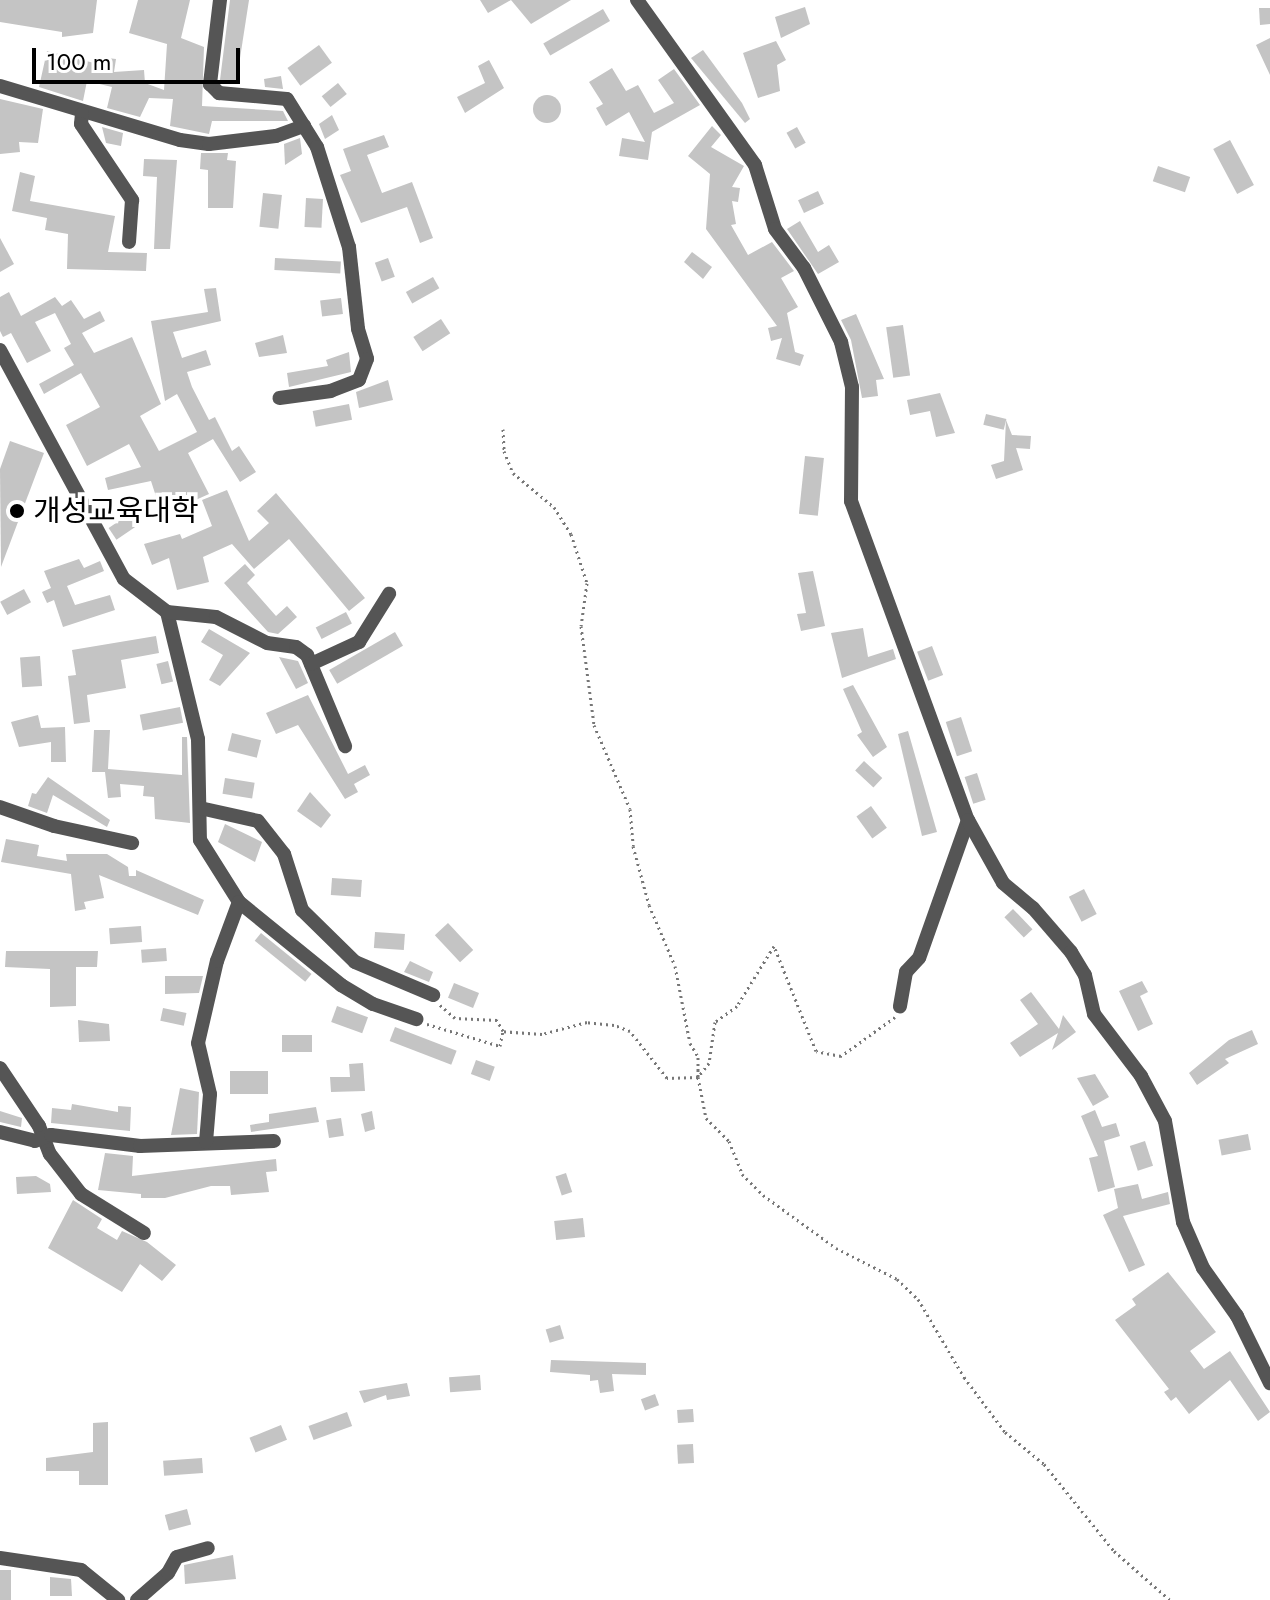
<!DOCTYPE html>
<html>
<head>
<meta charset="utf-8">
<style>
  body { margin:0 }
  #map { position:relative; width:1270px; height:1600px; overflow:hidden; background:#fff; font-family:Jost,"Noto Sans KR",sans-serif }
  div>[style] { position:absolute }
  .building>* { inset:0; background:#c4c4c4; transform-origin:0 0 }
  .round { border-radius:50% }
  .path>* { height:3px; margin-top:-1.5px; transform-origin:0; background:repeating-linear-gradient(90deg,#777 0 2px,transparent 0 6px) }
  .minor>* { height:14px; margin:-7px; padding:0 7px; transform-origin:7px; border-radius:7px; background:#555 }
  .dots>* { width:22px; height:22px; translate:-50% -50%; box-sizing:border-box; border:4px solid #fff; border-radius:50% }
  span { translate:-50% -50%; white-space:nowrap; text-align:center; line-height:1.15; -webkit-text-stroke:8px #fff; paint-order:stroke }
  .poi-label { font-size:30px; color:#000 }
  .left { translate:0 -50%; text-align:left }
  .scale { position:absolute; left:32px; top:48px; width:208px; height:36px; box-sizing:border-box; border:4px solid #000; border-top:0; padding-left:10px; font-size:24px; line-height:28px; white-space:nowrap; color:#000; -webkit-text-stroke:6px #fff; paint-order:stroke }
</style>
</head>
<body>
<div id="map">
  <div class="building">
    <div style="clip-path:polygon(0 0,97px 0,93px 33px,62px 37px,62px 32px,0 22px)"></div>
    <div style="clip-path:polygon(138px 0,190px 0,181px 38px,204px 47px,202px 106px,283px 111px,288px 121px,212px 121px,209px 134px,170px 126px,173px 99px,149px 98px,140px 117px,107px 108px,112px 87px,87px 81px,83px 101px,39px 87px,47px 51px,98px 64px,99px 57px,116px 59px,114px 72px,144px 70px,145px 83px,164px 90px,167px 44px,129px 33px)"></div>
    <div style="clip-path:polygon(230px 0,249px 0,236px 84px,220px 80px)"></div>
    <div style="clip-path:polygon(480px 0,511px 0,488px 13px)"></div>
    <div style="clip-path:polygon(511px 0,571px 0,531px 24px)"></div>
    <div style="clip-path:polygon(805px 7px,810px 24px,781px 38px,775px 17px)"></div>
    <div style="clip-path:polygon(1259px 8px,1270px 8px,1270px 24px,1260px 25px)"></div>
    <div style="left:603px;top:9px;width:14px;height:69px;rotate:60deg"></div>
    <div style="clip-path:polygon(1270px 38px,1270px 75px,1256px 45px)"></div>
    <div style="clip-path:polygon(776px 41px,786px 60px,777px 65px,780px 91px,758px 98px,743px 53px)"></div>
    <div style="left:319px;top:45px;width:22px;height:39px;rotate:54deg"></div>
    <div style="clip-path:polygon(703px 50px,742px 103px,750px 119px,745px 123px,691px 58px)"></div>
    <div style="clip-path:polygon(489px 60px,504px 88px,465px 113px,457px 97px,485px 83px,478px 66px)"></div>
    <div style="clip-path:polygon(612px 68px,626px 91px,638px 85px,654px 113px,674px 103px,658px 80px,674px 69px,700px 105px,652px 132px,648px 160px,619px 156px,622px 138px,645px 142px,629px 112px,606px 126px,596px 108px,603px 104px,589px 82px)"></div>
    <div style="clip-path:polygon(281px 76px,283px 89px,265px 87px,264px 79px)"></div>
    <div style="left:338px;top:83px;width:14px;height:21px;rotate:51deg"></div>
    <div class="round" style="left:533px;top:95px;width:28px;height:28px"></div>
    <div style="clip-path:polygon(0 99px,43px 109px,38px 143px,19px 142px,20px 152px,0 154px)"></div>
    <div style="clip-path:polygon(332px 115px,339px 130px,325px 139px,319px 124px)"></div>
    <div style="clip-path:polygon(712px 126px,721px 135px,711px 147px,744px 166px,732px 187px,740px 188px,738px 202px,732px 201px,736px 224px,731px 225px,748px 255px,772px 242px,794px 271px,781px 278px,798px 307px,787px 313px,795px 352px,804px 355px,800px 366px,776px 359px,782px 338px,771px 341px,768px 328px,777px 326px,706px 229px,710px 174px,688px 156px)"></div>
    <div style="clip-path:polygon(102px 127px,123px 133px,121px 146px,106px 143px)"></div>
    <div style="left:797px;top:127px;width:18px;height:12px;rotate:61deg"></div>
    <div style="clip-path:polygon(384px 135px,389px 147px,367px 155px,382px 193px,412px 182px,433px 238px,420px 243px,407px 207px,361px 223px,340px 175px,351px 171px,343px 149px)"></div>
    <div style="clip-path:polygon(300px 138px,302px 154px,285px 165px,284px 144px)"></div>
    <div style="left:1230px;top:140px;width:51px;height:19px;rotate:62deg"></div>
    <div style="clip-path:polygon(201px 153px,228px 153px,227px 160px,236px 161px,233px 208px,208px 208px,208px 170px,200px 169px)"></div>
    <div style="clip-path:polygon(144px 159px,177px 160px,170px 249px,154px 249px,157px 177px,143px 176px)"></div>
    <div style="left:1158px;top:166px;width:34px;height:16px;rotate:19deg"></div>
    <div style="clip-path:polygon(20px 172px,35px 176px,30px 201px,115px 216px,108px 252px,147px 253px,146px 271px,67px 269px,68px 234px,45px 230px,47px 218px,12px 211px)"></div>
    <div style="left:818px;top:191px;width:14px;height:22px;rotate:65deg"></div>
    <div style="left:263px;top:193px;width:19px;height:34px;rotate:6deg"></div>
    <div style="left:306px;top:198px;width:17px;height:29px;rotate:3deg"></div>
    <div style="clip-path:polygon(800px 221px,818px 252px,829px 245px,839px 262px,818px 274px,787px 229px)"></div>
    <div style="clip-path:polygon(0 238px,14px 264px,0 272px)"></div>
    <div style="clip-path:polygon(692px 252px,712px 267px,703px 279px,684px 262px)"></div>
    <div style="left:275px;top:258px;width:66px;height:12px;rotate:3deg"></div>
    <div style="left:388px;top:258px;width:20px;height:14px;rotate:70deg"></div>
    <div style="left:433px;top:277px;width:13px;height:31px;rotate:61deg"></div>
    <div style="clip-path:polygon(216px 288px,221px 321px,173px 332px,182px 358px,206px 350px,211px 365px,187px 372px,192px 387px,209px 420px,215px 417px,232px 451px,239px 446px,256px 472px,240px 482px,213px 439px,188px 453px,209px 494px,162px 515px,151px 481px,108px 490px,105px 478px,141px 467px,129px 444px,87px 466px,66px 425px,100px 407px,81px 373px,44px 394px,39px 384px,74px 365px,64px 348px,71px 344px,55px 313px,35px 322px,51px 351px,27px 363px,11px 333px,3px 337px,0 331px,0 297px,9px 292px,21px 316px,55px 297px,62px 306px,71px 300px,84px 319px,100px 311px,105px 321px,82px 333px,94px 353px,132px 337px,161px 404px,140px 416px,159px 451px,197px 432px,177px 394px,165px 401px,151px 321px,208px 312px,204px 289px)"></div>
    <div style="left:341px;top:298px;width:16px;height:21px;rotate:83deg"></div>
    <div style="clip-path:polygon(856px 314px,884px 379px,876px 380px,878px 396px,862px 398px,851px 340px,841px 320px)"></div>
    <div style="left:441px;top:319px;width:17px;height:33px;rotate:57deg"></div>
    <div style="left:903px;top:325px;width:51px;height:17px;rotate:82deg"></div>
    <div style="clip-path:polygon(283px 335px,287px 353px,259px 357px,255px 343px)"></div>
    <div style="clip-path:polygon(349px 352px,351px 372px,289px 387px,287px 373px,328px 366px,326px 360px)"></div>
    <div style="clip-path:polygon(388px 380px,393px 400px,359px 408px,356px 392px)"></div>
    <div style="clip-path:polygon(940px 393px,955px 433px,936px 437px,930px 411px,910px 415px,907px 400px)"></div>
    <div style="left:349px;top:404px;width:16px;height:37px;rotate:79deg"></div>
    <div style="left:986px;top:414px;width:21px;height:11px;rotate:14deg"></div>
    <div style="clip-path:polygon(1006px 420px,1012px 435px,1031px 436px,1030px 449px,1016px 448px,1023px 470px,996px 479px,991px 465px,1004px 461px)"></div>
    <div style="clip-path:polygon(10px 441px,44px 453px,1px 567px,0 469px)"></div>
    <div style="left:805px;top:456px;width:19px;height:58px;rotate:6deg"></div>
    <div style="clip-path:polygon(227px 490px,249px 541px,269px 523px,257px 511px,276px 493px,365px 598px,349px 611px,289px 539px,254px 569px,232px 544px,203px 557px,209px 582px,177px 590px,169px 558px,152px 565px,144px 544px,180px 534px,182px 539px,212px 526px,202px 500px)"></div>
    <div style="left:131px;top:513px;width:14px;height:27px;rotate:56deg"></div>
    <div style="clip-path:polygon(79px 559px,84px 568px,100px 561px,104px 571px,67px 586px,75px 605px,110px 595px,115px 610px,63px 627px,54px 600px,47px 603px,42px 592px,51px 588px,44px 571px)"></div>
    <div style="clip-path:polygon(245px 564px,255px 575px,247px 583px,276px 616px,287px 606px,297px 617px,278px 634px,268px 632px,224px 583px)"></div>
    <div style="clip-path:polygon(813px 571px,825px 626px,801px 631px,797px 614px,806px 613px,798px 573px)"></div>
    <div style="left:24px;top:589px;width:15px;height:27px;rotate:62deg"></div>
    <div style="left:346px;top:612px;width:13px;height:34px;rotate:63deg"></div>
    <div style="clip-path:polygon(863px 628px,868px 657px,893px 649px,896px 659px,842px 678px,831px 633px)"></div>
    <div style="clip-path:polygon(209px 629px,250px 653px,220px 686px,209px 680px,223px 655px,201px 642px)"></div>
    <div style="left:395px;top:632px;width:16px;height:76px;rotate:60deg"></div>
    <div style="clip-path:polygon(156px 636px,159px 653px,121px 660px,126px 688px,87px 695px,90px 722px,74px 724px,68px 676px,76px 675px,72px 650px)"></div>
    <div style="left:932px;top:646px;width:31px;height:16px;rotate:69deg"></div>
    <div style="left:40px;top:656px;width:30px;height:20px;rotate:86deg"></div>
    <div style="clip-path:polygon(279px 657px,298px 661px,308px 683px,296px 689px)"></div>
    <div style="left:168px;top:661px;width:21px;height:12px;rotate:76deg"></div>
    <div style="clip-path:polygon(853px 685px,887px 747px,873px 757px,857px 735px,862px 732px,843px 689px)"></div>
    <div style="clip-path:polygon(308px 695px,348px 774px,365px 765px,370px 775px,354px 784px,358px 792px,345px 799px,298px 725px,276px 734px,266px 713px)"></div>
    <div style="left:180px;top:707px;width:16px;height:41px;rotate:79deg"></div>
    <div style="clip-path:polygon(38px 715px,41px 728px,65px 727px,66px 762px,51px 762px,51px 742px,19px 747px,11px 722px)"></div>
    <div style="left:961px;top:717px;width:36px;height:16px;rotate:72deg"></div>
    <div style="clip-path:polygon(94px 730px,110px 730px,108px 769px,182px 775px,182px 737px,187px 737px,190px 823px,155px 819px,154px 797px,143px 796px,144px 786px,120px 784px,121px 797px,108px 798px,105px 772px,92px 772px)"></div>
    <div style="clip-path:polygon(908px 731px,937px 832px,922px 836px,898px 734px)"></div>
    <div style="left:232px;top:733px;width:30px;height:18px;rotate:14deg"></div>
    <div style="left:864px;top:761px;width:25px;height:13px;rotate:43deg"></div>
    <div style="left:977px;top:773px;width:28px;height:13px;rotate:72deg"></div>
    <div style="clip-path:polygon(48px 777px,110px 820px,107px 827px,53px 795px,47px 813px,28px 806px,32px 793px,36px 794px)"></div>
    <div style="left:225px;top:778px;width:30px;height:16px;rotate:9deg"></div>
    <div style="clip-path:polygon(310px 792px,331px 815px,321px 828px,297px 811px)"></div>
    <div style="left:871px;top:806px;width:27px;height:18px;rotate:54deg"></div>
    <div style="clip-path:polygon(225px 824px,262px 842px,255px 862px,218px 842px)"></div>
    <div style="clip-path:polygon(6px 839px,39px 845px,37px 856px,67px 861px,66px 854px,107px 854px,128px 867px,129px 876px,136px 876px,136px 870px,204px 900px,198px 915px,99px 875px,104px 898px,84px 902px,86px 909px,75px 911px,71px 874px,1px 862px)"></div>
    <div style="left:332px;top:878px;width:30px;height:17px;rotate:4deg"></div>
    <div style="left:1084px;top:889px;width:28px;height:17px;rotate:63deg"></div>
    <div style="left:1013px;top:909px;width:28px;height:12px;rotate:46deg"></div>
    <div style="left:448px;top:923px;width:37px;height:18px;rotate:47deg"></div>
    <div style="left:141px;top:926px;width:16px;height:32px;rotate:86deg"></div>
    <div style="left:375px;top:932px;width:30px;height:16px;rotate:4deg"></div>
    <div style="left:261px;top:933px;width:65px;height:10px;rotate:39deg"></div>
    <div style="left:166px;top:948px;width:13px;height:25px;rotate:86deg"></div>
    <div style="clip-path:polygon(6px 951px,98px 951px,97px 967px,76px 967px,76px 1006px,50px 1007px,50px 969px,5px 967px)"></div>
    <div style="clip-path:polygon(410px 961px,433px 972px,429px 982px,404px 972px)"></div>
    <div style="clip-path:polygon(165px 976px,203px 976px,199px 993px,165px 994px)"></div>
    <div style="clip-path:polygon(1142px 981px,1148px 992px,1140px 996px,1153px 1024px,1138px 1031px,1119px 991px)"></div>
    <div style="left:454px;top:983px;width:27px;height:16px;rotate:22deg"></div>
    <div style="clip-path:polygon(1031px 992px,1059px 1029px,1063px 1015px,1076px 1032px,1052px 1050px,1058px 1033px,1020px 1057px,1010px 1043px,1038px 1024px,1020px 1000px)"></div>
    <div style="left:337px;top:1006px;width:33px;height:17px;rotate:20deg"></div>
    <div style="left:163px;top:1008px;width:24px;height:13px;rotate:12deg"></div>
    <div style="clip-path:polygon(78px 1020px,109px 1024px,110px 1041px,79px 1042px)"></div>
    <div style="left:395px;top:1027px;width:66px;height:15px;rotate:21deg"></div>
    <div style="clip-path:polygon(1252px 1030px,1258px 1044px,1225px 1059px,1229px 1063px,1197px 1085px,1189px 1073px,1229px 1040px)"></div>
    <div style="left:282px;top:1035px;width:30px;height:17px"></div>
    <div style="left:476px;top:1060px;width:20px;height:15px;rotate:20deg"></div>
    <div style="clip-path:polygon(363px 1063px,365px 1091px,331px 1092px,330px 1077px,350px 1077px,349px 1064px)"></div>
    <div style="left:268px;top:1071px;width:23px;height:38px;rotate:90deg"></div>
    <div style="clip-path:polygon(1095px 1074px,1109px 1097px,1093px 1106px,1077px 1078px)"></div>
    <div style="clip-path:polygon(180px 1088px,199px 1092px,197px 1134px,171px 1135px)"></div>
    <div style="clip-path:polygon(72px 1104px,118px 1112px,118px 1106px,131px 1107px,130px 1131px,51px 1123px,52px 1108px,71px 1110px)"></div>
    <div style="clip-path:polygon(316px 1107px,319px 1122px,251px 1132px,250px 1125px,269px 1122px,269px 1114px)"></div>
    <div style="clip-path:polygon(1095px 1110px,1102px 1127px,1116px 1123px,1120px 1136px,1104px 1141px,1115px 1187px,1098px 1192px,1089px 1158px,1098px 1156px,1081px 1116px)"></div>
    <div style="clip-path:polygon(0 1111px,22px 1118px,21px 1127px,0 1122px)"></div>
    <div style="clip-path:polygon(372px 1111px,375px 1129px,365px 1132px,361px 1114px)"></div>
    <div style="left:341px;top:1118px;width:18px;height:15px;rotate:81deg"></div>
    <div style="left:1248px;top:1134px;width:16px;height:30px;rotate:79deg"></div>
    <div style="left:1145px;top:1141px;width:26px;height:16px;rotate:72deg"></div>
    <div style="clip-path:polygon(105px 1153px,133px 1156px,132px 1176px,276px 1159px,277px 1171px,266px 1172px,269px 1192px,231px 1195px,230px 1186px,211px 1186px,165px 1198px,141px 1198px,141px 1194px,98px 1190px)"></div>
    <div style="left:566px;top:1173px;width:20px;height:11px;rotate:72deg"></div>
    <div style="clip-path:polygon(36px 1176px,50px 1184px,51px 1192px,17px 1194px,16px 1177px)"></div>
    <div style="clip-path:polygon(1138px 1184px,1142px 1199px,1168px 1192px,1170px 1204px,1123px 1216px,1145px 1265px,1129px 1272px,1103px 1215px,1118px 1208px,1114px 1189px)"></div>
    <div style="clip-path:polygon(73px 1200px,102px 1219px,97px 1228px,117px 1240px,122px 1231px,147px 1242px,176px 1265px,162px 1281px,140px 1264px,122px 1292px,48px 1248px)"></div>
    <div style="left:583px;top:1218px;width:19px;height:29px;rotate:84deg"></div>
    <div style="clip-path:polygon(1168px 1272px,1216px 1332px,1190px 1351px,1204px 1369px,1230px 1351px,1270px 1412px,1258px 1421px,1230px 1380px,1189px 1414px,1176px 1397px,1171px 1401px,1164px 1392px,1169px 1389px,1115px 1320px,1136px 1305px,1132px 1299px)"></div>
    <div style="left:560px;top:1325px;width:14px;height:15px;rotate:73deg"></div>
    <div style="clip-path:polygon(551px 1360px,646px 1363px,646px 1375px,612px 1374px,614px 1391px,600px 1393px,598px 1380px,590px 1381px,590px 1375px,550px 1372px)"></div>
    <div style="left:480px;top:1375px;width:15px;height:31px;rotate:86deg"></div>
    <div style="clip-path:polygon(407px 1383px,410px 1396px,387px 1400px,386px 1395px,364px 1403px,359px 1391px)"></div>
    <div style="left:655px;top:1394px;width:12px;height:15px;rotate:70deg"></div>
    <div style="left:693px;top:1409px;width:13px;height:16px;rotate:86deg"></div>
    <div style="left:347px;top:1412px;width:15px;height:41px;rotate:70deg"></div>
    <div style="clip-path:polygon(108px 1422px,108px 1485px,79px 1485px,79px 1471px,46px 1471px,46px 1458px,93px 1452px,93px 1423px)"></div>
    <div style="left:281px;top:1425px;width:16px;height:34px;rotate:68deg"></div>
    <div style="left:693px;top:1444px;width:19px;height:16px;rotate:87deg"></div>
    <div style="left:202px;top:1458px;width:15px;height:39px;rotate:86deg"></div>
    <div style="left:187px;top:1509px;width:16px;height:23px;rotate:75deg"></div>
    <div style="clip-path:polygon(233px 1555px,236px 1579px,185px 1584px,184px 1565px)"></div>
    <div style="left:0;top:1570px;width:11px;height:30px"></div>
    <div style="clip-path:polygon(50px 1577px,71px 1579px,72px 1596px,50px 1596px)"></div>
  </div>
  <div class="path">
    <div style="left:503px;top:429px;width:22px;rotate:87deg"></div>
    <div style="left:504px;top:451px;width:24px;rotate:68deg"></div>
    <div style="left:513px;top:473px;width:53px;rotate:39.7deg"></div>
    <div style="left:554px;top:507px;width:32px;rotate:58deg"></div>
    <div style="left:571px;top:534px;width:52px;rotate:71.9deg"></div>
    <div style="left:587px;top:583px;width:43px;rotate:97.9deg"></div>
    <div style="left:581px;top:626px;width:100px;rotate:82.5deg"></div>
    <div style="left:594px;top:725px;width:91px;rotate:66.8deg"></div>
    <div style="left:630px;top:809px;width:37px;rotate:85deg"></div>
    <div style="left:633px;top:846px;width:61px;rotate:74.8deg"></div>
    <div style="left:649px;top:905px;width:66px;rotate:66.9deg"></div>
    <div style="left:675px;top:966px;width:78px;rotate:79deg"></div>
    <div style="left:690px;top:1043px;width:16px;rotate:60deg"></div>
    <div style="left:698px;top:1057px;width:20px;rotate:90deg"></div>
    <div style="left:698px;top:1077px;width:31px;rotate:178deg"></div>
    <div style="left:667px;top:1078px;width:60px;rotate:-128.2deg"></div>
    <div style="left:630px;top:1031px;width:17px;rotate:-159deg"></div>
    <div style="left:614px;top:1025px;width:27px;rotate:-174deg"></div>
    <div style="left:587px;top:1022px;width:47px;rotate:165.1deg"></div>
    <div style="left:542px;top:1034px;width:39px;rotate:-176deg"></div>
    <div style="left:895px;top:1017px;width:67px;rotate:144.2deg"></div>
    <div style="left:841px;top:1056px;width:25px;rotate:-169deg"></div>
    <div style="left:816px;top:1051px;width:113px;rotate:-111.8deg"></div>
    <div style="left:774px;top:946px;width:70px;rotate:121.7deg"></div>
    <div style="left:737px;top:1006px;width:27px;rotate:144deg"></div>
    <div style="left:715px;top:1022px;width:41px;rotate:98.3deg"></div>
    <div style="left:709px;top:1063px;width:18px;rotate:128deg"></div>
    <div style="left:698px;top:1077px;width:42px;rotate:79deg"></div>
    <div style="left:706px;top:1118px;width:33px;rotate:45deg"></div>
    <div style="left:729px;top:1141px;width:35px;rotate:68deg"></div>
    <div style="left:742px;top:1174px;width:30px;rotate:45deg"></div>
    <div style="left:763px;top:1195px;width:90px;rotate:36deg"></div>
    <div style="left:836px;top:1248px;width:68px;rotate:26.9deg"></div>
    <div style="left:897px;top:1279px;width:29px;rotate:44deg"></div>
    <div style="left:918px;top:1299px;width:91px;rotate:59.5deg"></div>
    <div style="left:964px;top:1377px;width:69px;rotate:53.3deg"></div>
    <div style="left:1005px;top:1432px;width:50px;rotate:39.4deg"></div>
    <div style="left:1044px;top:1464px;width:112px;rotate:51.2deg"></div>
    <div style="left:1114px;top:1551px;width:74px;rotate:41.2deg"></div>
    <div style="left:427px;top:1024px;width:76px;rotate:16.8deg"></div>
    <div style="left:500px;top:1046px;width:15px;rotate:-79deg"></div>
    <div style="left:503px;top:1031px;width:13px;rotate:-119deg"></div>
    <div style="left:497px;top:1020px;width:42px;rotate:-177.3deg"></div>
    <div style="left:455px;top:1018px;width:20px;rotate:-139deg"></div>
  </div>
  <div class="minor">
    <div style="left:220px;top:0;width:85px;rotate:96.8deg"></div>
    <div style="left:210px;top:84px;width:13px;rotate:45deg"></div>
    <div style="left:219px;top:93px;width:68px;rotate:5deg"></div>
    <div style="left:287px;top:99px;width:57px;rotate:58deg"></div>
    <div style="left:317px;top:147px;width:105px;rotate:72.3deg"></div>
    <div style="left:349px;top:247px;width:82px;rotate:83.7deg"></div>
    <div style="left:358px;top:329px;width:31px;rotate:73deg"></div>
    <div style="left:367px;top:359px;width:22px;rotate:111deg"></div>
    <div style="left:359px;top:380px;width:30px;rotate:159deg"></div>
    <div style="left:331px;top:391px;width:52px;rotate:172.3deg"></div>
    <div style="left:637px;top:0;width:203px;rotate:54.4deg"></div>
    <div style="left:755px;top:165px;width:67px;rotate:72.6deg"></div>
    <div style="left:775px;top:229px;width:49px;rotate:53.4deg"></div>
    <div style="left:804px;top:268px;width:83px;rotate:63.4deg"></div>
    <div style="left:841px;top:342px;width:46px;rotate:76.3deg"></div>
    <div style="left:852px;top:387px;width:114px;rotate:90.5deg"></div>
    <div style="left:851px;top:501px;width:340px;rotate:69.9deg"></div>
    <div style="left:968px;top:820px;width:146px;rotate:109.5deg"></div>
    <div style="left:919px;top:958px;width:19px;rotate:133deg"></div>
    <div style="left:906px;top:972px;width:35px;rotate:100deg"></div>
    <div style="left:0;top:86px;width:188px;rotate:16.7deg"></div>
    <div style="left:180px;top:140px;width:29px;rotate:8deg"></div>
    <div style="left:209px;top:144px;width:67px;rotate:-6.8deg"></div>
    <div style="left:276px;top:136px;width:30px;rotate:-20deg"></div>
    <div style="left:82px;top:114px;width:10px;rotate:96deg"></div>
    <div style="left:81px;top:124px;width:92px;rotate:56.1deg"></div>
    <div style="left:132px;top:200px;width:42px;rotate:94.1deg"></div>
    <div style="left:0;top:350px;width:260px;rotate:61.6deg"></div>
    <div style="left:124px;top:579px;width:54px;rotate:37.5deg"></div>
    <div style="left:167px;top:612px;width:131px;rotate:76.3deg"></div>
    <div style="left:198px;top:739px;width:101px;rotate:88.9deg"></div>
    <div style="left:200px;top:840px;width:73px;rotate:57.8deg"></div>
    <div style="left:239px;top:902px;width:132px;rotate:39.1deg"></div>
    <div style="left:341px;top:985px;width:37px;rotate:31deg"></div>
    <div style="left:373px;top:1004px;width:46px;rotate:19.2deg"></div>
    <div style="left:167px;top:612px;width:49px;rotate:5.8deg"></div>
    <div style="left:216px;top:617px;width:57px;rotate:27deg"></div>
    <div style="left:267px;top:643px;width:29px;rotate:8deg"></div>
    <div style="left:296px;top:647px;width:14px;rotate:36deg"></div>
    <div style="left:307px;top:655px;width:99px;rotate:67.3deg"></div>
    <div style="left:311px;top:664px;width:53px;rotate:-24.6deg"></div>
    <div style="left:359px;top:642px;width:57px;rotate:-58deg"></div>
    <div style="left:0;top:807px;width:57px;rotate:19.4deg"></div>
    <div style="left:54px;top:826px;width:80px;rotate:12.3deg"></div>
    <div style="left:200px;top:808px;width:59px;rotate:12.6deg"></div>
    <div style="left:258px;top:821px;width:42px;rotate:51.8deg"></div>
    <div style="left:284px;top:854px;width:59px;rotate:72.2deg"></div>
    <div style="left:302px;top:910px;width:74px;rotate:44.5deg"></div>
    <div style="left:355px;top:962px;width:85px;rotate:22.9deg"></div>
    <div style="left:968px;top:820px;width:72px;rotate:60.9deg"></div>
    <div style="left:1003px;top:883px;width:39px;rotate:40deg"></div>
    <div style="left:1033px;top:908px;width:58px;rotate:49.2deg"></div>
    <div style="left:1071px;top:952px;width:27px;rotate:59deg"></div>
    <div style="left:1085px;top:975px;width:40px;rotate:77deg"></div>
    <div style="left:1094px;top:1014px;width:78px;rotate:52.8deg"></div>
    <div style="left:1141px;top:1076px;width:51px;rotate:61.9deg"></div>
    <div style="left:1165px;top:1121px;width:103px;rotate:79.9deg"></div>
    <div style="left:1183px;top:1222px;width:50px;rotate:66.5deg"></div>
    <div style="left:1203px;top:1268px;width:59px;rotate:54.7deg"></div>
    <div style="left:1237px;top:1316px;width:75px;rotate:63.8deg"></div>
    <div style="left:0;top:1068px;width:70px;rotate:56.1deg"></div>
    <div style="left:39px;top:1126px;width:30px;rotate:69deg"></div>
    <div style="left:50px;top:1154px;width:51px;rotate:52.2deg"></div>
    <div style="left:81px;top:1194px;width:74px;rotate:31.8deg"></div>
    <div style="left:0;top:1132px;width:36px;rotate:14deg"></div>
    <div style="left:35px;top:1141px;width:17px;rotate:-21deg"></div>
    <div style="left:51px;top:1135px;width:90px;rotate:7deg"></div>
    <div style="left:140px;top:1146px;width:134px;rotate:-2.1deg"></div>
    <div style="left:206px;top:1142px;width:48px;rotate:-85.2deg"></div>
    <div style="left:210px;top:1094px;width:52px;rotate:-103.2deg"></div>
    <div style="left:198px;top:1043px;width:84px;rotate:-77deg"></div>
    <div style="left:217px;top:961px;width:63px;rotate:-69.6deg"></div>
    <div style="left:0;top:1558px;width:82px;rotate:8.4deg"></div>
    <div style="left:81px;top:1570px;width:48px;rotate:39deg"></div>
    <div style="left:137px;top:1600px;width:41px;rotate:-41.1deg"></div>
    <div style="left:168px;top:1573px;width:18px;rotate:-61deg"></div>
    <div style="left:177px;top:1557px;width:32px;rotate:-16deg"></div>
  </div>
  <div class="dots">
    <div style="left:17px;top:511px;background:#000"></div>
  </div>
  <div class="poi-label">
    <span class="left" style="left:33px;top:511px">개성교육대학</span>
  </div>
  <div class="scale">100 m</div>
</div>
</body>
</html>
